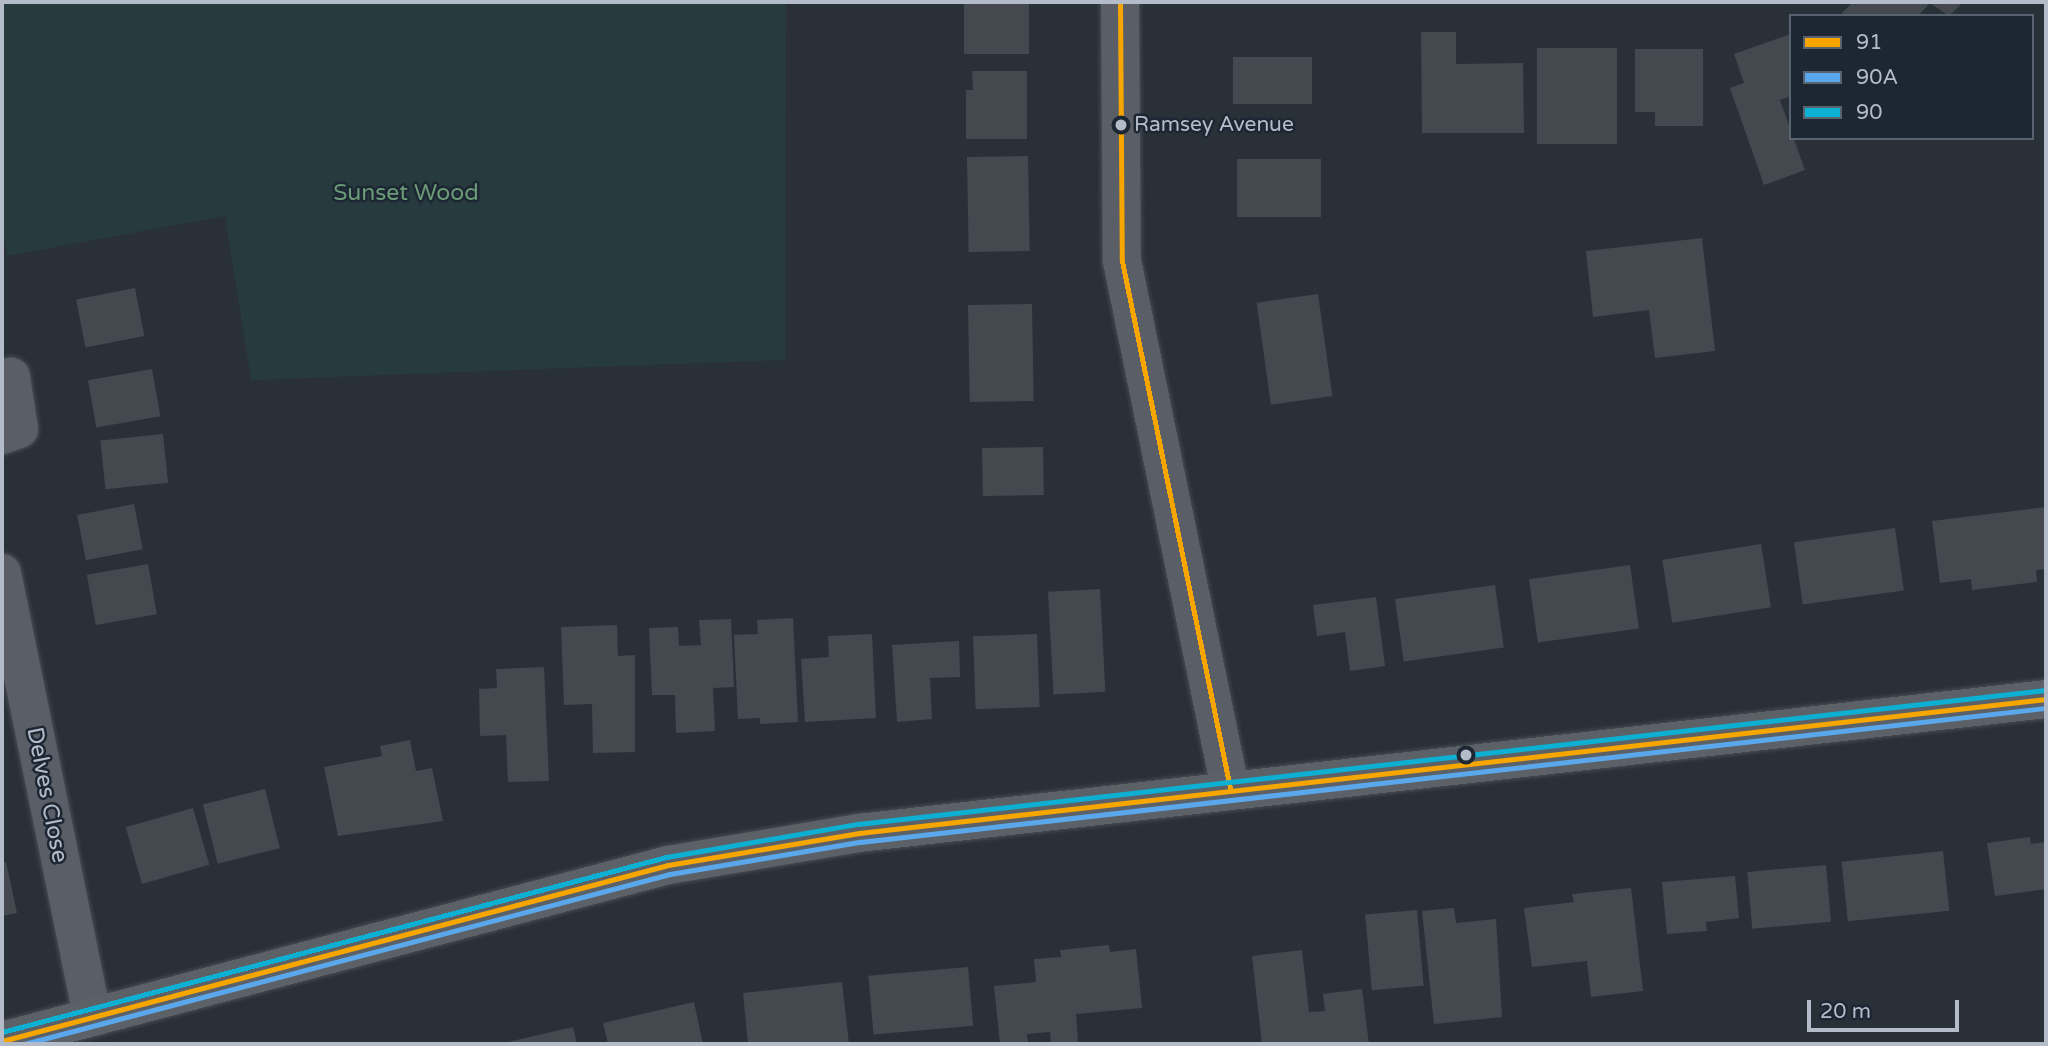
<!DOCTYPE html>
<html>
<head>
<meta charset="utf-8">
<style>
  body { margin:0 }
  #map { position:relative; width:2048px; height:1046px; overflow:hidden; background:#2a3038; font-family:"Varela Round",sans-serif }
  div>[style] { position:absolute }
  .green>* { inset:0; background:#273a3e }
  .building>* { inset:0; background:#444950; transform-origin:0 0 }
  .roads { filter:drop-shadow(0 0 2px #484c53) drop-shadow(0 0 2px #484c53) }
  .minor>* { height:38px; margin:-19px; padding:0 19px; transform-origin:19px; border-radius:19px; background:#5a5e66 }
  .major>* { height:38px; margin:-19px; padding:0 19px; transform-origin:19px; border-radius:19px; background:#5c6168 }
  .bus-1>* { height:5px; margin:-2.5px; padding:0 2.5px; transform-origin:2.5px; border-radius:2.5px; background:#f7a600 }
  .bus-2>* { height:5px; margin:-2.5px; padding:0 2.5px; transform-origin:2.5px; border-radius:2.5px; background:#5aa8eb }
  .bus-3>* { height:5px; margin:-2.5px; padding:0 2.5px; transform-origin:2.5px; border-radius:2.5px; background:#0dafd3 }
  .dots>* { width:19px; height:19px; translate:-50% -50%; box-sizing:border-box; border:4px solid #1d2633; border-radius:50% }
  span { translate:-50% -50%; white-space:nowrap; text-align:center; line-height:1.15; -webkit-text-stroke:5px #1d2633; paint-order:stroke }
  .bus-label { font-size:21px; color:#b4bcc9 }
  .left { translate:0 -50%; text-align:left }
  .park-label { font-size:23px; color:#6b9a76 }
  .street-label { font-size:23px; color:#b4bcc9 }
  .frame { position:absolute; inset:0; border:4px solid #b4bcc9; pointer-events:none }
  .legend { position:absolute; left:1789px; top:14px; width:245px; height:126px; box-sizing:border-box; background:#1d2633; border:2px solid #59626f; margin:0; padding:9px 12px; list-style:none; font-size:21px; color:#b4bcc9 }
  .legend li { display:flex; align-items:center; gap:14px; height:35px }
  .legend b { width:35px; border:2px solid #59626f }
  .scale { position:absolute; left:1807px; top:1000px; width:152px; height:32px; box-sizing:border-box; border:4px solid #b4bcc9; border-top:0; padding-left:9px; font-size:21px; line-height:24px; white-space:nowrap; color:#b4bcc9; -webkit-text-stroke:5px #1d2633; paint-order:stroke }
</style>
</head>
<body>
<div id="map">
  <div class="green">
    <div style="clip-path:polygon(2px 2px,786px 2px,785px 360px,251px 380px,225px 216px,7px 256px,2px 225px)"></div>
  </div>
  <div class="building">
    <div style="left:964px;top:2px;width:65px;height:52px"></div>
    <div style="clip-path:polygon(1853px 2px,1963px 2px,1949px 16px,1930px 3px,1918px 16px,1844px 16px,1842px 13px)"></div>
    <div style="clip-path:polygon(1421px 32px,1456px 32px,1456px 64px,1523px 63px,1524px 133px,1422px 133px)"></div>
    <div style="clip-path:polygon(1791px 34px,1791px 96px,1780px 100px,1805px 170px,1764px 185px,1730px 88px,1744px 83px,1734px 54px)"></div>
    <div style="left:1617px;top:48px;width:96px;height:80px;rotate:90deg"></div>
    <div style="clip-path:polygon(1635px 49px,1703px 49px,1703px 126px,1655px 126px,1655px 112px,1635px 112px)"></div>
    <div style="left:1233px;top:57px;width:79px;height:47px"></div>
    <div style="clip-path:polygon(972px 71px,1027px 71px,1027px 139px,966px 139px,966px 90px,973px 90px)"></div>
    <div style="left:1028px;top:156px;width:95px;height:61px;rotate:89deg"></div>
    <div style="left:1237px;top:159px;width:84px;height:58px"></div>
    <div style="clip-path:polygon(1702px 238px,1715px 351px,1655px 358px,1649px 310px,1593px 317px,1586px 251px)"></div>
    <div style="left:135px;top:288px;width:49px;height:60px;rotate:79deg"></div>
    <div style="left:1318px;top:294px;width:103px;height:62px;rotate:82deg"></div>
    <div style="left:1032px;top:304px;width:97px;height:64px;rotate:89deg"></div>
    <div style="left:152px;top:369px;width:48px;height:65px;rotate:80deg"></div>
    <div style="left:163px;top:434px;width:49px;height:63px;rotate:84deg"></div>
    <div style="left:1043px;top:447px;width:48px;height:61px;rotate:89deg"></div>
    <div style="left:134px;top:504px;width:46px;height:58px;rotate:79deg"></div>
    <div style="clip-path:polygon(2046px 507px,2046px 569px,2036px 570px,2037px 582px,1972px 590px,1971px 579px,1940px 583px,1932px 521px)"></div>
    <div style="left:1895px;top:528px;width:63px;height:102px;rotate:82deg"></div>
    <div style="left:1761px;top:544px;width:64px;height:100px;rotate:81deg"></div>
    <div style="left:148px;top:564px;width:51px;height:62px;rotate:80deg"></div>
    <div style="left:1630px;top:565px;width:64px;height:102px;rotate:82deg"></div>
    <div style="left:1495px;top:585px;width:63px;height:101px;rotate:82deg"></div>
    <div style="left:1100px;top:589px;width:103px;height:52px;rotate:87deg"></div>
    <div style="clip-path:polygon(1376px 597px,1385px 666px,1350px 671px,1345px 632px,1317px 636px,1313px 605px)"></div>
    <div style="clip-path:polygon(793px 618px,798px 722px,760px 724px,760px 718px,738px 719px,734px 635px,758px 634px,757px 620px)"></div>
    <div style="clip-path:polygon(731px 619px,734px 687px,713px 688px,715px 731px,676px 733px,675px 695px,652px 695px,649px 628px,678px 627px,679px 646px,701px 645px,699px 620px)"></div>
    <div style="clip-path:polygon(617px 625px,618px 656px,635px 655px,635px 752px,593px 753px,592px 704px,564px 705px,561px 627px)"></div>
    <div style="clip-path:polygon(872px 634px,876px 718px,805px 722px,801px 659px,829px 657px,828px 636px)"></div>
    <div style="left:1037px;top:634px;width:73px;height:64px;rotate:88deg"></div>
    <div style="clip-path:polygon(959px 641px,960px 677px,930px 678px,932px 719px,897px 722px,892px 645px)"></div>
    <div style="clip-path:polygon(544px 667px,549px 781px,508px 782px,506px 735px,480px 736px,479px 689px,497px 688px,496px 669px)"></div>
    <div style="clip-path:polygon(410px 740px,416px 771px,432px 768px,443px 821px,338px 836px,324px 767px,382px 756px,380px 746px)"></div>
    <div style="left:265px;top:789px;width:61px;height:64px;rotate:76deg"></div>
    <div style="left:193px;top:808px;width:59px;height:70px;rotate:74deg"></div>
    <div style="clip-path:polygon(2030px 837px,2031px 844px,2046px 842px,2046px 889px,1995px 896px,1987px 843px)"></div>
    <div style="left:1943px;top:851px;width:60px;height:102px;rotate:84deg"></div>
    <div style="clip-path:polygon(6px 862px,17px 913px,2px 916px,2px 863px)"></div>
    <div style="left:1826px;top:865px;width:57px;height:79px;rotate:85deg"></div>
    <div style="clip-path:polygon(1735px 876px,1739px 918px,1706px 922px,1707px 931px,1667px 934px,1662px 882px)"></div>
    <div style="clip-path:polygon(1631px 888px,1643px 991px,1591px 997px,1587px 961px,1532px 967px,1524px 908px,1574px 902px,1572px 894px)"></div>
    <div style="clip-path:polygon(1454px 908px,1456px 923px,1496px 919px,1502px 1017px,1434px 1024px,1422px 911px)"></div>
    <div style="left:1417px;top:910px;width:76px;height:52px;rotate:85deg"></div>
    <div style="clip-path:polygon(1109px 945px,1110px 952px,1136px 949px,1142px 1008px,1076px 1014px,1078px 1042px,1051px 1044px,1050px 1032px,1027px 1034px,1028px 1044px,1000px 1044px,994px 986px,1036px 982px,1034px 959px,1061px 957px,1060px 950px)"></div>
    <div style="clip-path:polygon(1302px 950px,1309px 1012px,1325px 1011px,1323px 994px,1362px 989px,1369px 1044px,1262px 1044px,1252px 956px)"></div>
    <div style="left:968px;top:967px;width:59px;height:100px;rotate:85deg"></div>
    <div style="clip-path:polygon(842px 982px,849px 1044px,748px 1044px,743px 993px)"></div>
    <div style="clip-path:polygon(694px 1002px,703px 1044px,608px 1044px,603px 1023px)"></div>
    <div style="clip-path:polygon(573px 1027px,577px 1044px,504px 1044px,504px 1043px)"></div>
  </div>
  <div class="roads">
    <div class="minor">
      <div style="left:1120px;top:2px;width:259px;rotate:89.6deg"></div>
      <div style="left:1122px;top:261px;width:538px;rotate:78.42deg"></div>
      <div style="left:2px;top:435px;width:18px;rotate:-19deg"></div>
      <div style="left:19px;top:429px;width:53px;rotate:-98.7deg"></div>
      <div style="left:2px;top:573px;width:453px;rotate:78.5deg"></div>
    </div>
    <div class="major">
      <div style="left:2px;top:1041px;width:689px;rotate:-14.8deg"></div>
      <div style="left:668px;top:865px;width:194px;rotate:-9.5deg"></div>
      <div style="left:859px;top:833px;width:1195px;rotate:-6.44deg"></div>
    </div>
  </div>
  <div class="bus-1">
    <div style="left:1120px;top:2px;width:259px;rotate:89.6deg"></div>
    <div style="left:1122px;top:261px;width:538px;rotate:78.42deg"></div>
    <div style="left:2px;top:1041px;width:689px;rotate:-14.8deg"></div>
    <div style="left:668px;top:865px;width:194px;rotate:-9.5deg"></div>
    <div style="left:859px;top:833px;width:1195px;rotate:-6.44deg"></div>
  </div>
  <div class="bus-2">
    <div style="left:24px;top:1044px;width:668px;rotate:-14.74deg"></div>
    <div style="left:670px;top:874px;width:193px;rotate:-9.6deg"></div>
    <div style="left:860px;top:842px;width:1194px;rotate:-6.45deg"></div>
  </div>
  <div class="bus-3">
    <div style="left:2px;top:1032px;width:687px;rotate:-14.76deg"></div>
    <div style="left:666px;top:857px;width:195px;rotate:-9.8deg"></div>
    <div style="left:858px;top:824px;width:1195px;rotate:-6.44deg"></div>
  </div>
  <div class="dots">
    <div style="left:1121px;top:125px;background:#b4bcc9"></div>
    <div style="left:1466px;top:755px;background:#b4bcc9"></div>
  </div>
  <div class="bus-label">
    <span class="left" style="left:1134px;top:125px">Ramsey Avenue</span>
  </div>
  <div class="park-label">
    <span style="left:406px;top:193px">Sunset Wood</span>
  </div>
  <div class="street-label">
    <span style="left:47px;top:795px;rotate:79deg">Delves Close</span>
  </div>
  <div class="frame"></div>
  <ul class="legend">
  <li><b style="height:9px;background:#f7a600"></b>91</li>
  <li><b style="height:9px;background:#5aa8eb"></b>90A</li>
  <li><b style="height:9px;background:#0dafd3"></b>90</li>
  </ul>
  <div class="scale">20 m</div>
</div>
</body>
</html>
